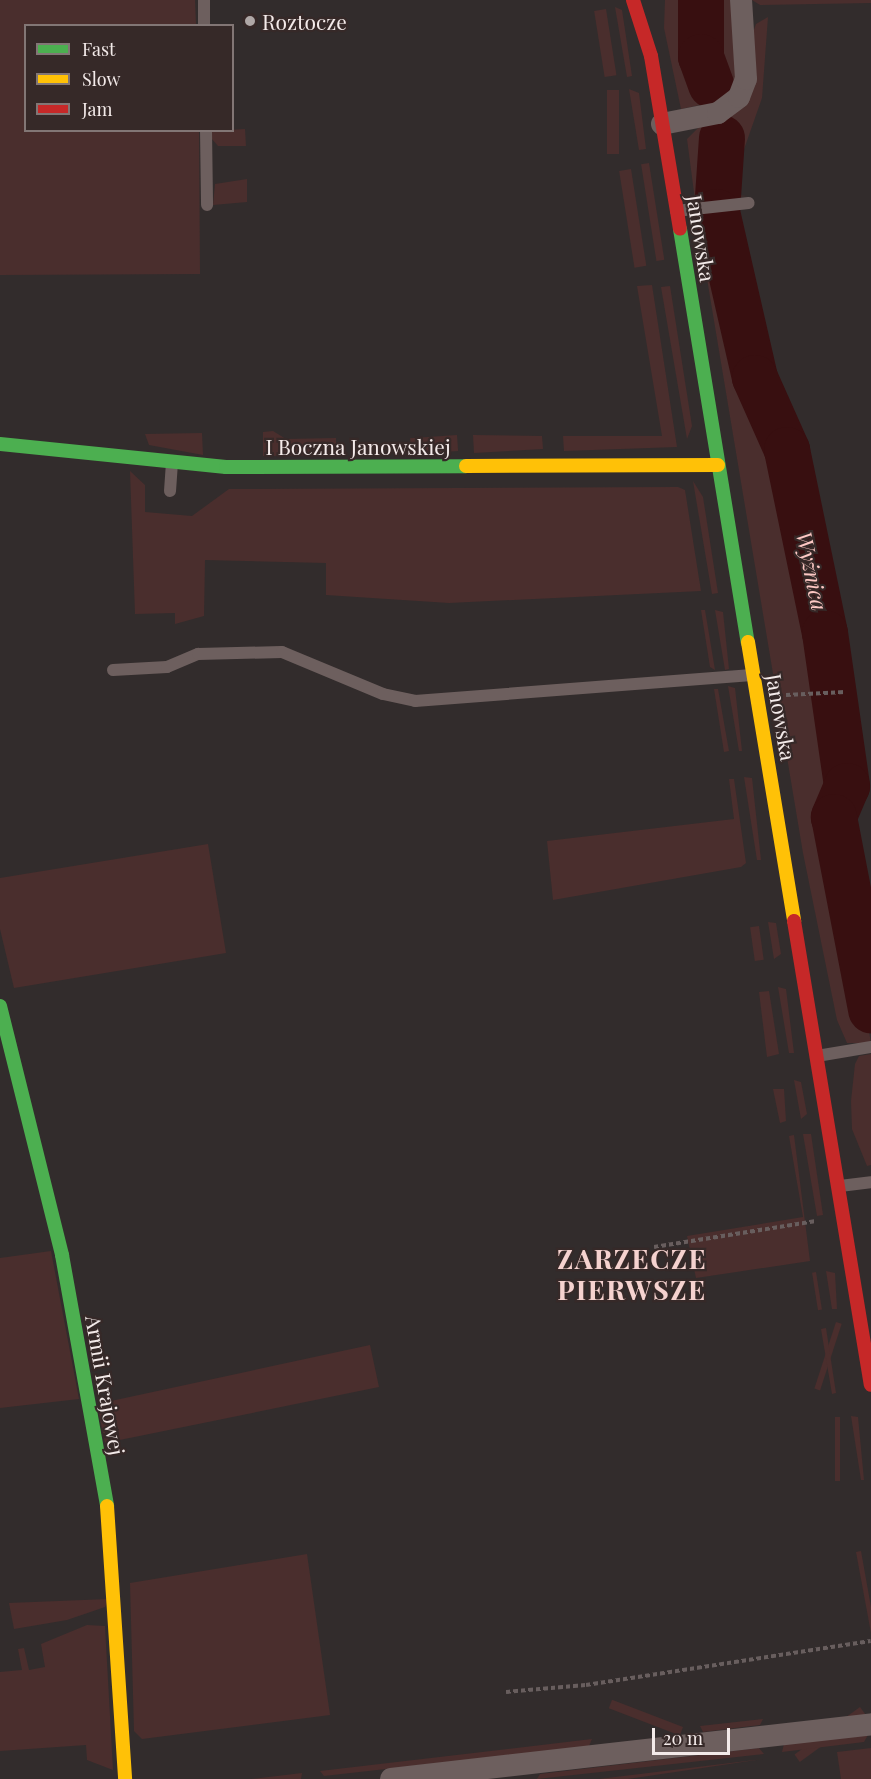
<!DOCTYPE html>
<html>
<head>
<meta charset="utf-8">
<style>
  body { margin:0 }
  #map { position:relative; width:871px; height:1779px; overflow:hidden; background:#322c2c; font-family:"Playfair Display",serif }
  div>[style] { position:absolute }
  .green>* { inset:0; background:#4a2e2d; transform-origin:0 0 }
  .river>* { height:46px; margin:-23px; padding:0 23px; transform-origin:23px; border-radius:23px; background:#380f10 }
  .path>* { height:4px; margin-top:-2px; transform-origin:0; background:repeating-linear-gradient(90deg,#685e5e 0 4.5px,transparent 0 7.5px) }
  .lane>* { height:12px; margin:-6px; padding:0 6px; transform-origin:6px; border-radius:6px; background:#6d5f5e }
  .street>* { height:22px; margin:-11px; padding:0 11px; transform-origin:11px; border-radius:11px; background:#6d5f5e }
  .fast>* { height:14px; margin:-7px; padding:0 7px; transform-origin:7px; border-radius:7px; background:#4caf50 }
  .slow>* { height:14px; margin:-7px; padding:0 7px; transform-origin:7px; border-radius:7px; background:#ffc107 }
  .jam>* { height:14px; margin:-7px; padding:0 7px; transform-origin:7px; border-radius:7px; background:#c62828 }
  .dots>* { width:16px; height:16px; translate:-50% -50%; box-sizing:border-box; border:3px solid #362928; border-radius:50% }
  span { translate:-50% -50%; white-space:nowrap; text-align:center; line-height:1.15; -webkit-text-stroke:4.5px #362928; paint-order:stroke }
  .poi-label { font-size:21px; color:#f3eae9 }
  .left { translate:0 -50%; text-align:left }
  .street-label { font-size:21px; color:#f3eae9 }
  .water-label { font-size:22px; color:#fdc8c4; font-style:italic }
  .district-label { font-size:27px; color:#f5d2cf; font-weight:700; letter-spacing:1.5px }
  .legend { position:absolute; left:24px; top:24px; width:210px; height:108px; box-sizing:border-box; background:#362928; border:2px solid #827675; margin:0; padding:8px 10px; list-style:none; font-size:18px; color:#f3eae9 }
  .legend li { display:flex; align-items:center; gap:12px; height:30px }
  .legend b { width:30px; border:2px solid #827675 }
  .scale { position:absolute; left:652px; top:1728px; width:78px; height:27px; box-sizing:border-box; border:3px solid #f3eae9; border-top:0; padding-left:8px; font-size:18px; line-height:21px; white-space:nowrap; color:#f3eae9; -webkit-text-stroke:4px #362928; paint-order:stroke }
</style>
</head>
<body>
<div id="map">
  <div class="green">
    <div style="clip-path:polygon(0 0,195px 0,196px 25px,26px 26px,26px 130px,199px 131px,200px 274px,0 275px)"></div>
    <div style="clip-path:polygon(665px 0,732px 0,737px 80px,725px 100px,681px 109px,664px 28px)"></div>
    <div style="clip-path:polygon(752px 0,871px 0,871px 3px,760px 5px)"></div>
    <div style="clip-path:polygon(615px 7px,622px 10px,632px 76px,627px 77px)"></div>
    <div style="left:606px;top:9px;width:67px;height:12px;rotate:81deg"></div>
    <div style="clip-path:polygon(768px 17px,762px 98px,728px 195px,748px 196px,695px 200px,687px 139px,700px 126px,720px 121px,756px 24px)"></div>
    <div style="clip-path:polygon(629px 89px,639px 93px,646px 149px,639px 150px)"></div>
    <div style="left:607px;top:90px;width:12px;height:64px"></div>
    <div style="clip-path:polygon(245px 129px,246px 146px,218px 146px,212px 139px,211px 131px)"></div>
    <div style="left:649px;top:163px;width:98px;height:8px;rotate:81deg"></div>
    <div style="left:631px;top:169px;width:98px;height:12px;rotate:81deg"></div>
    <div style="clip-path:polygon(247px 179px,247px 202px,213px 205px,215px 184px)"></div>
    <div style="clip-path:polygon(704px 213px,714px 213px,753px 379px,784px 450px,822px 636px,845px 785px,831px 816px,871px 1043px,847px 1043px,837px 1020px,803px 853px,697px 219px)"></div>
    <div style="clip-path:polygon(652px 285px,677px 447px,564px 451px,563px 436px,662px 436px,637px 286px)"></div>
    <div style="clip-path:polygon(670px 286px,692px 426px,687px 439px,661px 287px)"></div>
    <div style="clip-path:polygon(273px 431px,286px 439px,336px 438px,336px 455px,263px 456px,263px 432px)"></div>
    <div style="clip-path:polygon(202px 433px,203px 455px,149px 445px,145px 434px)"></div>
    <div style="left:457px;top:435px;width:16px;height:47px;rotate:86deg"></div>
    <div style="clip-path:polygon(473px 435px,542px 436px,543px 449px,474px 453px)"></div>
    <div style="clip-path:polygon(130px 471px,145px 485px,145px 512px,192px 516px,229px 489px,678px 487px,685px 490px,701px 591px,449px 603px,326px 595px,326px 563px,205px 560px,204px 616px,175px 624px,175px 613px,135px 614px)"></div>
    <div style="clip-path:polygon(693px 481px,703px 497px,718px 593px,712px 594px)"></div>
    <div style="clip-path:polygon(701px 610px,705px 610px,715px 670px,710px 667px)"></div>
    <div style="clip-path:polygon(715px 610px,723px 612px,729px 669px,725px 670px)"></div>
    <div style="clip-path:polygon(728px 686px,735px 688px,742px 751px,739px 751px)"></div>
    <div style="clip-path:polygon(714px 689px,718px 689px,729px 751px,724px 752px)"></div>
    <div style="clip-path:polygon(744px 777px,752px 778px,761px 860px,757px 860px)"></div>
    <div style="clip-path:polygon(729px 779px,734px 779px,746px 863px,741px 867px,553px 900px,547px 841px,734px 819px)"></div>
    <div style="clip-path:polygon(208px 844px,226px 953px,14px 988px,0 929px,0 878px)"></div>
    <div style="clip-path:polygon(768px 922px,776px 923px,781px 954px,774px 959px)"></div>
    <div style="left:759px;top:926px;width:34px;height:9px;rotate:82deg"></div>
    <div style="clip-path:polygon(778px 987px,786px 989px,794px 1053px,789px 1053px)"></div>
    <div style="clip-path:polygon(769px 991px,779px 1054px,767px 1057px,759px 992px)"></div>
    <div style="clip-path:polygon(871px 1054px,871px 1165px,867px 1166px,852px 1129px,851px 1101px,855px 1064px,859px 1056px)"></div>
    <div style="clip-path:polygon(794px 1080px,801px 1082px,807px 1114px,801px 1119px)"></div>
    <div style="clip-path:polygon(773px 1089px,784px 1089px,786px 1121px,780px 1123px)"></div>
    <div style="clip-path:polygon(803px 1134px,811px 1134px,823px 1215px,817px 1216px)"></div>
    <div style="clip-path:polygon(794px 1135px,810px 1261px,696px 1278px,687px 1236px,803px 1217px,789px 1136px)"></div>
    <div style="clip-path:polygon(51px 1251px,79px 1399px,0 1408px,0 1258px)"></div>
    <div style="clip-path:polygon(826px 1271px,835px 1273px,837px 1309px,832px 1309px)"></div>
    <div style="left:816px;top:1272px;width:38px;height:4px;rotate:81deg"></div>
    <div style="left:836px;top:1322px;width:6px;height:70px;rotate:18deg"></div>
    <div style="clip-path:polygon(826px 1328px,836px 1393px,832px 1394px,821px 1329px)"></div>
    <div style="clip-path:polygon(370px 1345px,379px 1387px,105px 1443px,99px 1414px,111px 1401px)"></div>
    <div style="clip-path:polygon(851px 1416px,858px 1417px,864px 1480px,861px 1480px)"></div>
    <div style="left:835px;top:1417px;width:5px;height:64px"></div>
    <div style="clip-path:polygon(861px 1551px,871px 1607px,871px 1633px,856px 1552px)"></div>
    <div style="clip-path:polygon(307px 1554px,330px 1715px,142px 1739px,134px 1731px,130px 1583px)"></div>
    <div style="clip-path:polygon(109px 1599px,105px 1607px,67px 1620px,14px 1629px,9px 1603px)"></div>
    <div style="clip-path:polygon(87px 1625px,105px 1626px,113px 1770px,87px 1760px,86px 1745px,0 1751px,0 1672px,22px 1670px,18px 1649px,24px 1648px,29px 1670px,45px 1667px,41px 1644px)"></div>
    <div style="left:860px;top:1707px;width:9px;height:81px;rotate:54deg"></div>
    <div style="clip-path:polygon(763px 1719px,760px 1725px,703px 1732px,700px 1726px)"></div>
    <div style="left:683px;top:1727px;width:9px;height:76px;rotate:111deg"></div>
    <div style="clip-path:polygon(868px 1735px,864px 1742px,782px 1752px,784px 1744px)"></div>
    <div style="clip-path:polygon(592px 1739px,589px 1746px,324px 1776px,320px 1771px)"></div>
    <div style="clip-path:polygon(759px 1748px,764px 1754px,537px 1779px,540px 1774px)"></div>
    <div style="clip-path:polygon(871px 1748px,871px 1779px,841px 1779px,837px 1752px)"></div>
    <div style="clip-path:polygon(763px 1759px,628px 1779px,599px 1779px)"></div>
    <div style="clip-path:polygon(302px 1773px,301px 1779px,251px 1779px)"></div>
  </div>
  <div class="river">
    <div style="left:701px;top:0;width:57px;rotate:90deg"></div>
    <div style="left:701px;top:57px;width:30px;rotate:70deg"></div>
    <div style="left:722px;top:138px;width:74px;rotate:93.9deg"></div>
    <div style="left:717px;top:212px;width:170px;rotate:77.1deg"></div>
    <div style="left:755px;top:378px;width:79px;rotate:66deg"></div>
    <div style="left:787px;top:450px;width:187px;rotate:78.3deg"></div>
    <div style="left:825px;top:633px;width:155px;rotate:81.8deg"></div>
    <div style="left:847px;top:786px;width:34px;rotate:113deg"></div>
    <div style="left:834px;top:817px;width:197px;rotate:79.1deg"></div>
  </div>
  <div class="path">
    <div style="left:786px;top:695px;width:59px;rotate:-2.9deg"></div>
    <div style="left:654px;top:1247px;width:164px;rotate:-9.1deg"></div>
    <div style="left:506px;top:1692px;width:80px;rotate:-5deg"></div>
    <div style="left:586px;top:1685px;width:288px;rotate:-8.8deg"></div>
  </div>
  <div class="lane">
    <div style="left:204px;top:0;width:26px;rotate:90deg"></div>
    <div style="left:206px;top:130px;width:75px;rotate:89.2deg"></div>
    <div style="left:676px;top:211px;width:73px;rotate:-6.3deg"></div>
    <div style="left:170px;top:491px;width:28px;rotate:-86deg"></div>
    <div style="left:113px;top:670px;width:54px;rotate:-3.2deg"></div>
    <div style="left:167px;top:667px;width:34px;rotate:-23deg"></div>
    <div style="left:198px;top:654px;width:84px;rotate:-1.4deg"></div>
    <div style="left:282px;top:652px;width:109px;rotate:22.6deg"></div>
    <div style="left:383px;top:694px;width:33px;rotate:12deg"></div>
    <div style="left:415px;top:701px;width:338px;rotate:-4.4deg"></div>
    <div style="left:817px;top:1056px;width:55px;rotate:-9.5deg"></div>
    <div style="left:840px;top:1186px;width:31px;rotate:-7deg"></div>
  </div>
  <div class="street">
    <div style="left:662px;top:124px;width:57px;rotate:-11.1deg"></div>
    <div style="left:718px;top:113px;width:26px;rotate:-37deg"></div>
    <div style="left:739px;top:97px;width:19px;rotate:-69deg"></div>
    <div style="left:746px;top:79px;width:79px;rotate:-93.6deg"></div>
    <div style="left:391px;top:1779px;width:483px;rotate:-6.5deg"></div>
  </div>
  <div class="fast">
    <div style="left:680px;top:229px;width:419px;rotate:80.7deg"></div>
    <div style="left:0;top:444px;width:227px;rotate:5.8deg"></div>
    <div style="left:226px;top:467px;width:240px;rotate:-0.2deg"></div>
    <div style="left:0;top:1006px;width:257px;rotate:76deg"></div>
    <div style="left:62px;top:1255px;width:255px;rotate:79.8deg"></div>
  </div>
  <div class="slow">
    <div style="left:466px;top:466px;width:252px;rotate:-0.2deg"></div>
    <div style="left:748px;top:642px;width:283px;rotate:80.6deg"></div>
    <div style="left:107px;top:1506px;width:274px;rotate:86.2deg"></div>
  </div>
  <div class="jam">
    <div style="left:633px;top:0;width:59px;rotate:72.2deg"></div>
    <div style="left:651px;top:56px;width:175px;rotate:80.5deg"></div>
    <div style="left:794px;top:921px;width:470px;rotate:80.6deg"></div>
  </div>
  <div class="dots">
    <div style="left:250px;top:21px;background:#afa8a7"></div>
  </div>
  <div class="poi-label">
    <span class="left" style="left:262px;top:21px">Roztocze</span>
  </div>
  <div class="street-label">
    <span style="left:702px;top:238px;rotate:81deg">Janowska</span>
    <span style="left:358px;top:446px">I Boczna Janowskiej</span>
    <span style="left:782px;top:717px;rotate:80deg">Janowska</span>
    <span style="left:106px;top:1385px;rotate:80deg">Armii Krajowej</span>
  </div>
  <div class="water-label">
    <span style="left:812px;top:571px;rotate:78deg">Wyżnica</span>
  </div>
  <div class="district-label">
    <span style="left:632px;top:1274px">ZARZECZE<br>PIERWSZE</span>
  </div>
  <ul class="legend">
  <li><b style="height:8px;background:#4caf50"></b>Fast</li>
  <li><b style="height:8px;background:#ffc107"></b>Slow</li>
  <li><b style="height:8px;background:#c62828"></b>Jam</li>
  </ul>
  <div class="scale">20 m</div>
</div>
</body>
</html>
